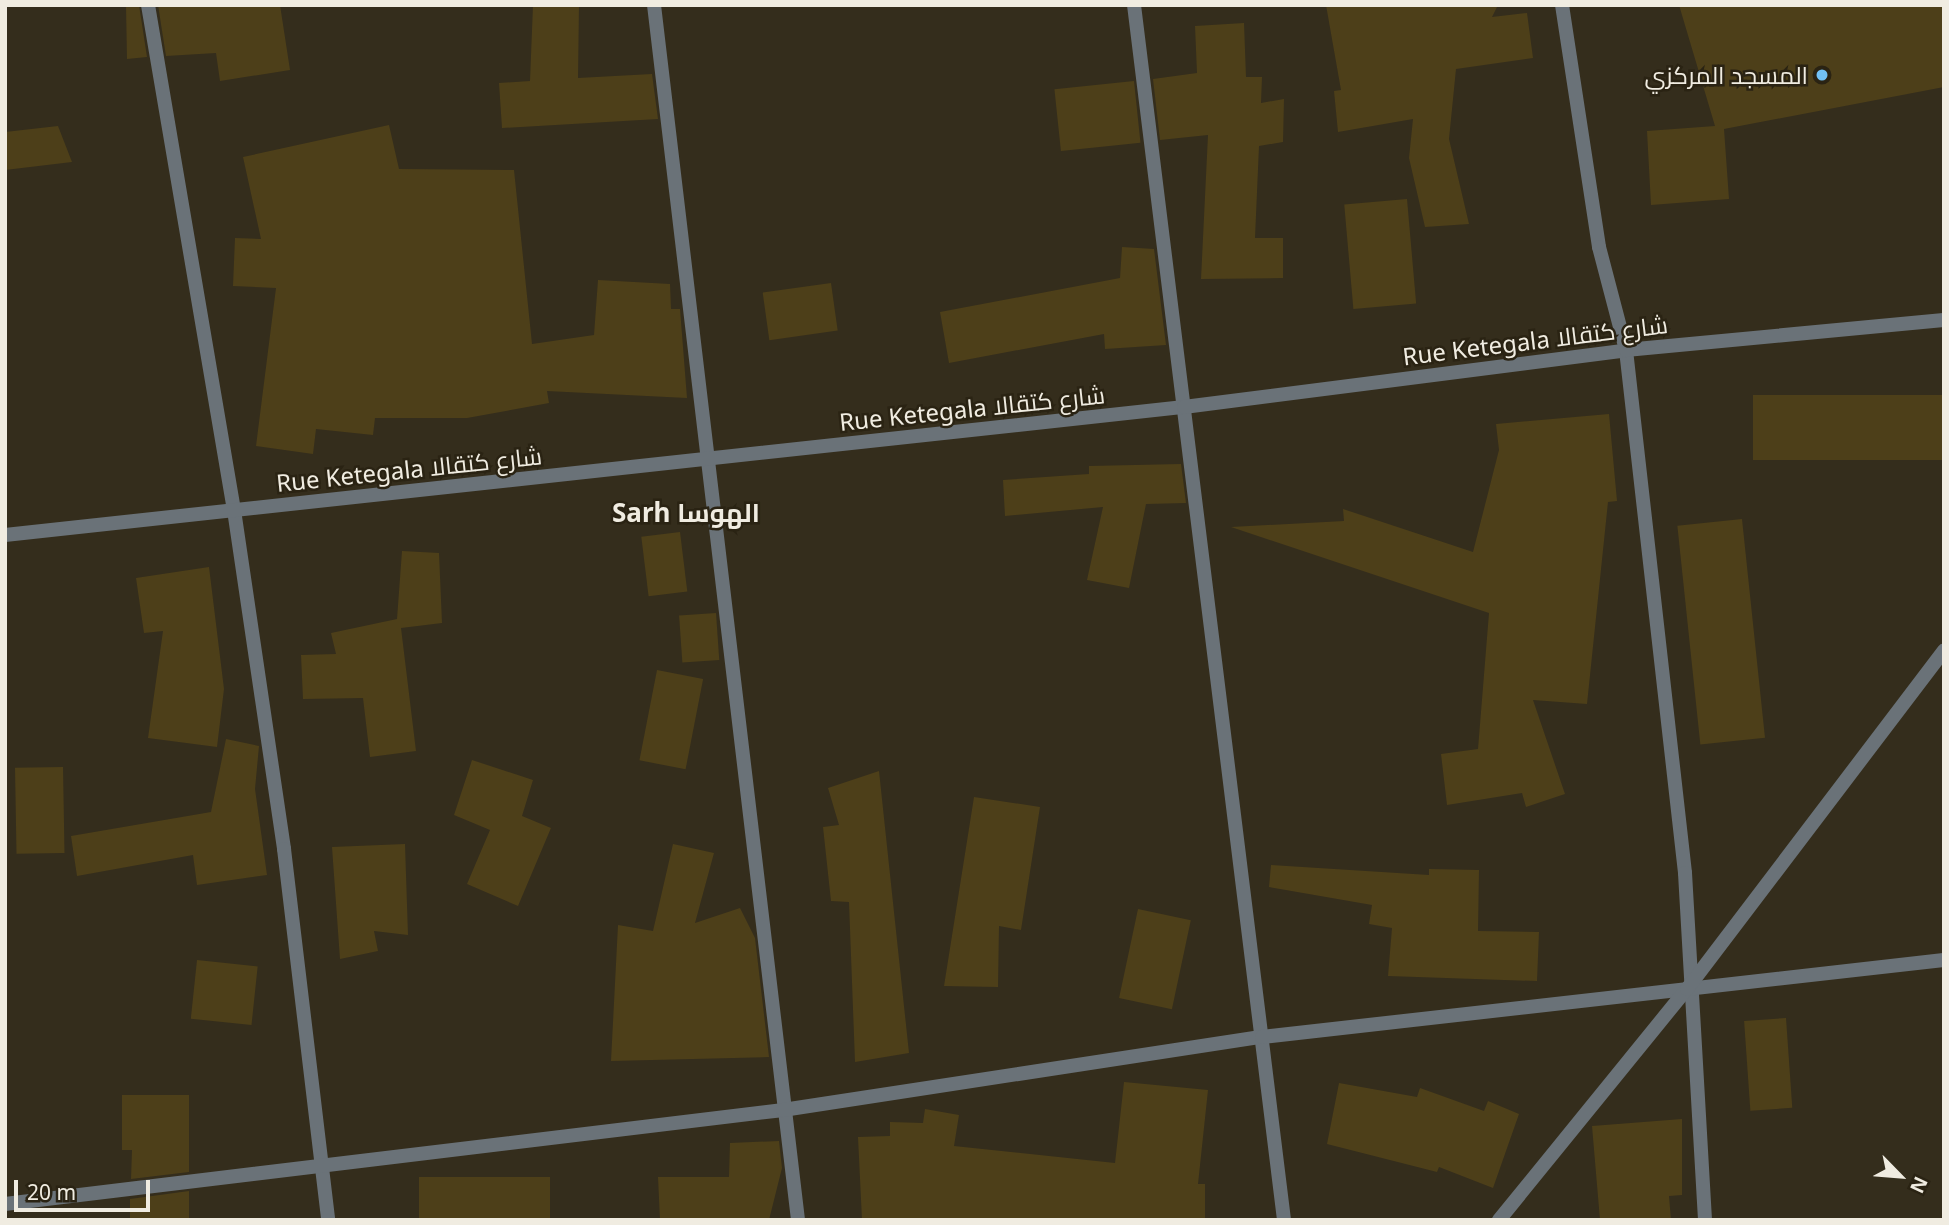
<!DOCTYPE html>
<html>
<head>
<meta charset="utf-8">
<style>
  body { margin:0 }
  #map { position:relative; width:1949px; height:1225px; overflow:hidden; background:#342d1c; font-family:"Noto Sans",Cairo,sans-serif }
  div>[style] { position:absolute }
  .building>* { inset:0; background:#4d3f19; transform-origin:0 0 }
  .minor>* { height:14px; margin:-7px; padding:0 7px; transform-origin:7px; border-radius:7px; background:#6a7278 }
  .tertiary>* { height:14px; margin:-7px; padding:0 7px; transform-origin:7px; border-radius:7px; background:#6a7278 }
  .dots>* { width:19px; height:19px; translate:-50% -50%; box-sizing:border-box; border:4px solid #2a2313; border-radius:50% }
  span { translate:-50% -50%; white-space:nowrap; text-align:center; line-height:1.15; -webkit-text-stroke:5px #2a2313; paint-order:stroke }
  .poi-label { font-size:24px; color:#f0ece1 }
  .right { translate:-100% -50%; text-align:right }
  .street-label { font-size:24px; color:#f0ece1 }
  .neighbourhood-label { font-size:26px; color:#f0ece1; font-weight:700 }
  .frame { position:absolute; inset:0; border:7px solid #f0ece1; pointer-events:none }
  .north { position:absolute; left:1865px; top:1141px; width:70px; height:70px; -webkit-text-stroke:5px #2a2313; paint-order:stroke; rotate:115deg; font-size:19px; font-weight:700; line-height:28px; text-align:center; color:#f0ece1 }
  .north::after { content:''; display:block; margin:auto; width:24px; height:32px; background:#f0ece1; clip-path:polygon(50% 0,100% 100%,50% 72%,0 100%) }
  .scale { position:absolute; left:14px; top:1180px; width:136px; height:32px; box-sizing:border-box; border:4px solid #f0ece1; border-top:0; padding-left:9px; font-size:21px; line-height:24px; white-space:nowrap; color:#f0ece1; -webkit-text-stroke:5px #2a2313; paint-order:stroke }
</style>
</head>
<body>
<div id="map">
  <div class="building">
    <div style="clip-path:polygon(126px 5px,139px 5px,147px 57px,127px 59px)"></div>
    <div style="clip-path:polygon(158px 5px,280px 5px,290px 70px,220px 81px,216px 53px,166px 56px)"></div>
    <div style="clip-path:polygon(533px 5px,579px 5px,578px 78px,652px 74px,658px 119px,502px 128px,499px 83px,530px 81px)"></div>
    <div style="clip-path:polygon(1326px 5px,1498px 5px,1492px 17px,1527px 13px,1533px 58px,1456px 69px,1449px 139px,1469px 224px,1425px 227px,1409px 158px,1413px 119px,1338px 132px,1334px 91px,1341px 90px)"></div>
    <div style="clip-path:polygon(1679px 5px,1944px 5px,1944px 87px,1724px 129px,1729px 199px,1651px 205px,1647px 131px,1715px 126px)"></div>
    <div style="clip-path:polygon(1244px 23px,1246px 77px,1262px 77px,1261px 103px,1284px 99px,1283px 142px,1259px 146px,1255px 238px,1283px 238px,1283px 278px,1201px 279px,1208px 135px,1160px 140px,1153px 79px,1197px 73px,1195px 26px)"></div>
    <div style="left:1134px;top:81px;width:62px;height:80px;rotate:84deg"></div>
    <div style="clip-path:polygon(389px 125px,399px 169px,514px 170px,532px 344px,594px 335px,598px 280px,670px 284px,671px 309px,680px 309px,687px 398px,547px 391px,549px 403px,467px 418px,375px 418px,373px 435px,316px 429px,313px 454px,256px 446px,276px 288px,233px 286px,235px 238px,261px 239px,243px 157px)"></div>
    <div style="clip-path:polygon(58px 126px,72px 162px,5px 170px,5px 132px)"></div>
    <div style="left:1407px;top:199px;width:105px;height:63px;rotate:85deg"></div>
    <div style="clip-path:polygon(1122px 247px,1154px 249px,1166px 345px,1105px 349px,1104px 334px,949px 363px,940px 312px,1120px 278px)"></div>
    <div style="left:831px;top:283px;width:48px;height:69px;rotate:82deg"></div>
    <div style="left:1944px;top:395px;width:65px;height:191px;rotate:90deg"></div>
    <div style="clip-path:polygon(1609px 414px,1617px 501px,1608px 502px,1587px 704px,1533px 700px,1565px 794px,1526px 807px,1522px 793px,1447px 805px,1441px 754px,1478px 749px,1489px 613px,1231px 527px,1344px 521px,1343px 509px,1473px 552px,1499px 450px,1496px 424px)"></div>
    <div style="clip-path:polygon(1181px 464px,1186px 503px,1146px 504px,1129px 588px,1087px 580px,1103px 507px,1005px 516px,1003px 480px,1089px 474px,1089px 466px)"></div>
    <div style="left:1742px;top:519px;width:220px;height:65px;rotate:84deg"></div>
    <div style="left:680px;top:532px;width:60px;height:39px;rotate:83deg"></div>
    <div style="clip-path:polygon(402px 551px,439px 553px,442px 623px,401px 628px,416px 751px,370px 757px,363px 698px,303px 699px,301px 655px,336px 654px,331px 633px,397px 619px)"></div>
    <div style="clip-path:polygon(209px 567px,224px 689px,217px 747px,148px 738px,163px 631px,144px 633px,136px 578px)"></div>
    <div style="left:716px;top:613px;width:47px;height:37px;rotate:86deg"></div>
    <div style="left:657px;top:670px;width:47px;height:92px;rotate:11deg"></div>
    <div style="clip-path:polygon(226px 739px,259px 746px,255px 789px,267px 875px,197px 885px,193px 855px,77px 876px,71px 836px,211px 812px)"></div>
    <div style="clip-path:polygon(472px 760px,533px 780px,522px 816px,551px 828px,518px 906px,467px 884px,490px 830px,454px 815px)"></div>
    <div style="left:63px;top:767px;width:86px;height:48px;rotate:89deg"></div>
    <div style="clip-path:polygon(879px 771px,909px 1053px,855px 1062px,849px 902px,831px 901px,823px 827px,839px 825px,828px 788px)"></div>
    <div style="clip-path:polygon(974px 797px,1040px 807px,1021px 930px,999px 926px,998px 987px,944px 986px)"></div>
    <div style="clip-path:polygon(405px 844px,408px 935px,374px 931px,378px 951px,340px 959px,332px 847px)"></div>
    <div style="clip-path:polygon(673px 844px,714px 853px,695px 923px,740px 908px,755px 938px,769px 1057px,611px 1061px,618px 925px,653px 931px)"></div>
    <div style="clip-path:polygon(1271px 865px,1429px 875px,1429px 869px,1479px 870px,1478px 931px,1539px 932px,1537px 981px,1388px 976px,1392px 928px,1369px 924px,1372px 905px,1269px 887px)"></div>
    <div style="left:1138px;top:909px;width:54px;height:91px;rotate:12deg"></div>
    <div style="left:197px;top:960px;width:61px;height:59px;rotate:6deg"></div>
    <div style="left:1786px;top:1018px;width:90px;height:42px;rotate:86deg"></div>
    <div style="clip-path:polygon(1124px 1082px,1208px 1090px,1198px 1184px,1205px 1184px,1205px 1220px,862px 1220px,858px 1137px,890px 1136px,890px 1122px,923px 1123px,925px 1109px,959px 1115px,954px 1146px,1115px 1163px)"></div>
    <div style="clip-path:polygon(1339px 1083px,1417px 1097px,1420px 1088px,1484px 1111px,1488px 1101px,1519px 1114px,1493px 1188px,1439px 1167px,1437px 1172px,1327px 1144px)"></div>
    <div style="clip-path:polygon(122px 1095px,189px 1095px,189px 1172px,131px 1179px,132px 1150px,122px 1150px)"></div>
    <div style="clip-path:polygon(1682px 1119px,1682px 1195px,1669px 1196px,1671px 1220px,1600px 1220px,1592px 1126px)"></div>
    <div style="clip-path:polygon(779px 1141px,782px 1168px,769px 1220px,660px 1220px,658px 1177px,729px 1177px,730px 1143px)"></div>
    <div style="left:419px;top:1177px;width:131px;height:43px"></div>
    <div style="clip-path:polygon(189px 1191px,189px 1220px,130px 1220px,130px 1199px)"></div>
  </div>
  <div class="minor">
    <div style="left:148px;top:5px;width:512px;rotate:80.34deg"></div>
    <div style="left:234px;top:510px;width:343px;rotate:81.6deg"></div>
    <div style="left:284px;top:849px;width:374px;rotate:83.2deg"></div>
    <div style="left:654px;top:5px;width:1224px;rotate:83.24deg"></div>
    <div style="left:1134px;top:5px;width:1224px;rotate:82.96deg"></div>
    <div style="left:1562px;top:5px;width:245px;rotate:81.3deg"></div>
    <div style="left:1599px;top:247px;width:106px;rotate:75.3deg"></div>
    <div style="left:1626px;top:350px;width:526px;rotate:83.56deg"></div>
    <div style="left:1685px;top:873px;width:348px;rotate:86.7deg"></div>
    <div style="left:5px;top:1204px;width:784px;rotate:-6.89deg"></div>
    <div style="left:783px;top:1110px;width:485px;rotate:-8.7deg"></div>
    <div style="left:1262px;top:1037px;width:686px;rotate:-6.44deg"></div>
    <div style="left:1499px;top:1220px;width:298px;rotate:-50.9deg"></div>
    <div style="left:1687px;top:989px;width:425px;rotate:-52.8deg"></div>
  </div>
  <div class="tertiary">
    <div style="left:5px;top:535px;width:1186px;rotate:-6.2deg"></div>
    <div style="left:1184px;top:407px;width:446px;rotate:-7.3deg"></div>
    <div style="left:1626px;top:350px;width:319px;rotate:-5.4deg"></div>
  </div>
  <div class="dots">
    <div style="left:1822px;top:75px;background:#72c1f5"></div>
  </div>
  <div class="poi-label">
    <span class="right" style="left:1808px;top:75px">المسجد المركزي</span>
  </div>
  <div class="street-label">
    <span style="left:1535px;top:340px;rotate:-7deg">Rue Ketegala شارع كتقالا</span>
    <span style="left:972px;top:408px;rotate:-6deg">Rue Ketegala شارع كتقالا</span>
    <span style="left:409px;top:469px;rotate:-6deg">Rue Ketegala شارع كتقالا</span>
  </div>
  <div class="neighbourhood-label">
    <span style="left:686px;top:513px">Sarh الهوسا</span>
  </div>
  <div class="frame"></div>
  <div class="north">N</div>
  <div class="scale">20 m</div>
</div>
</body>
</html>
